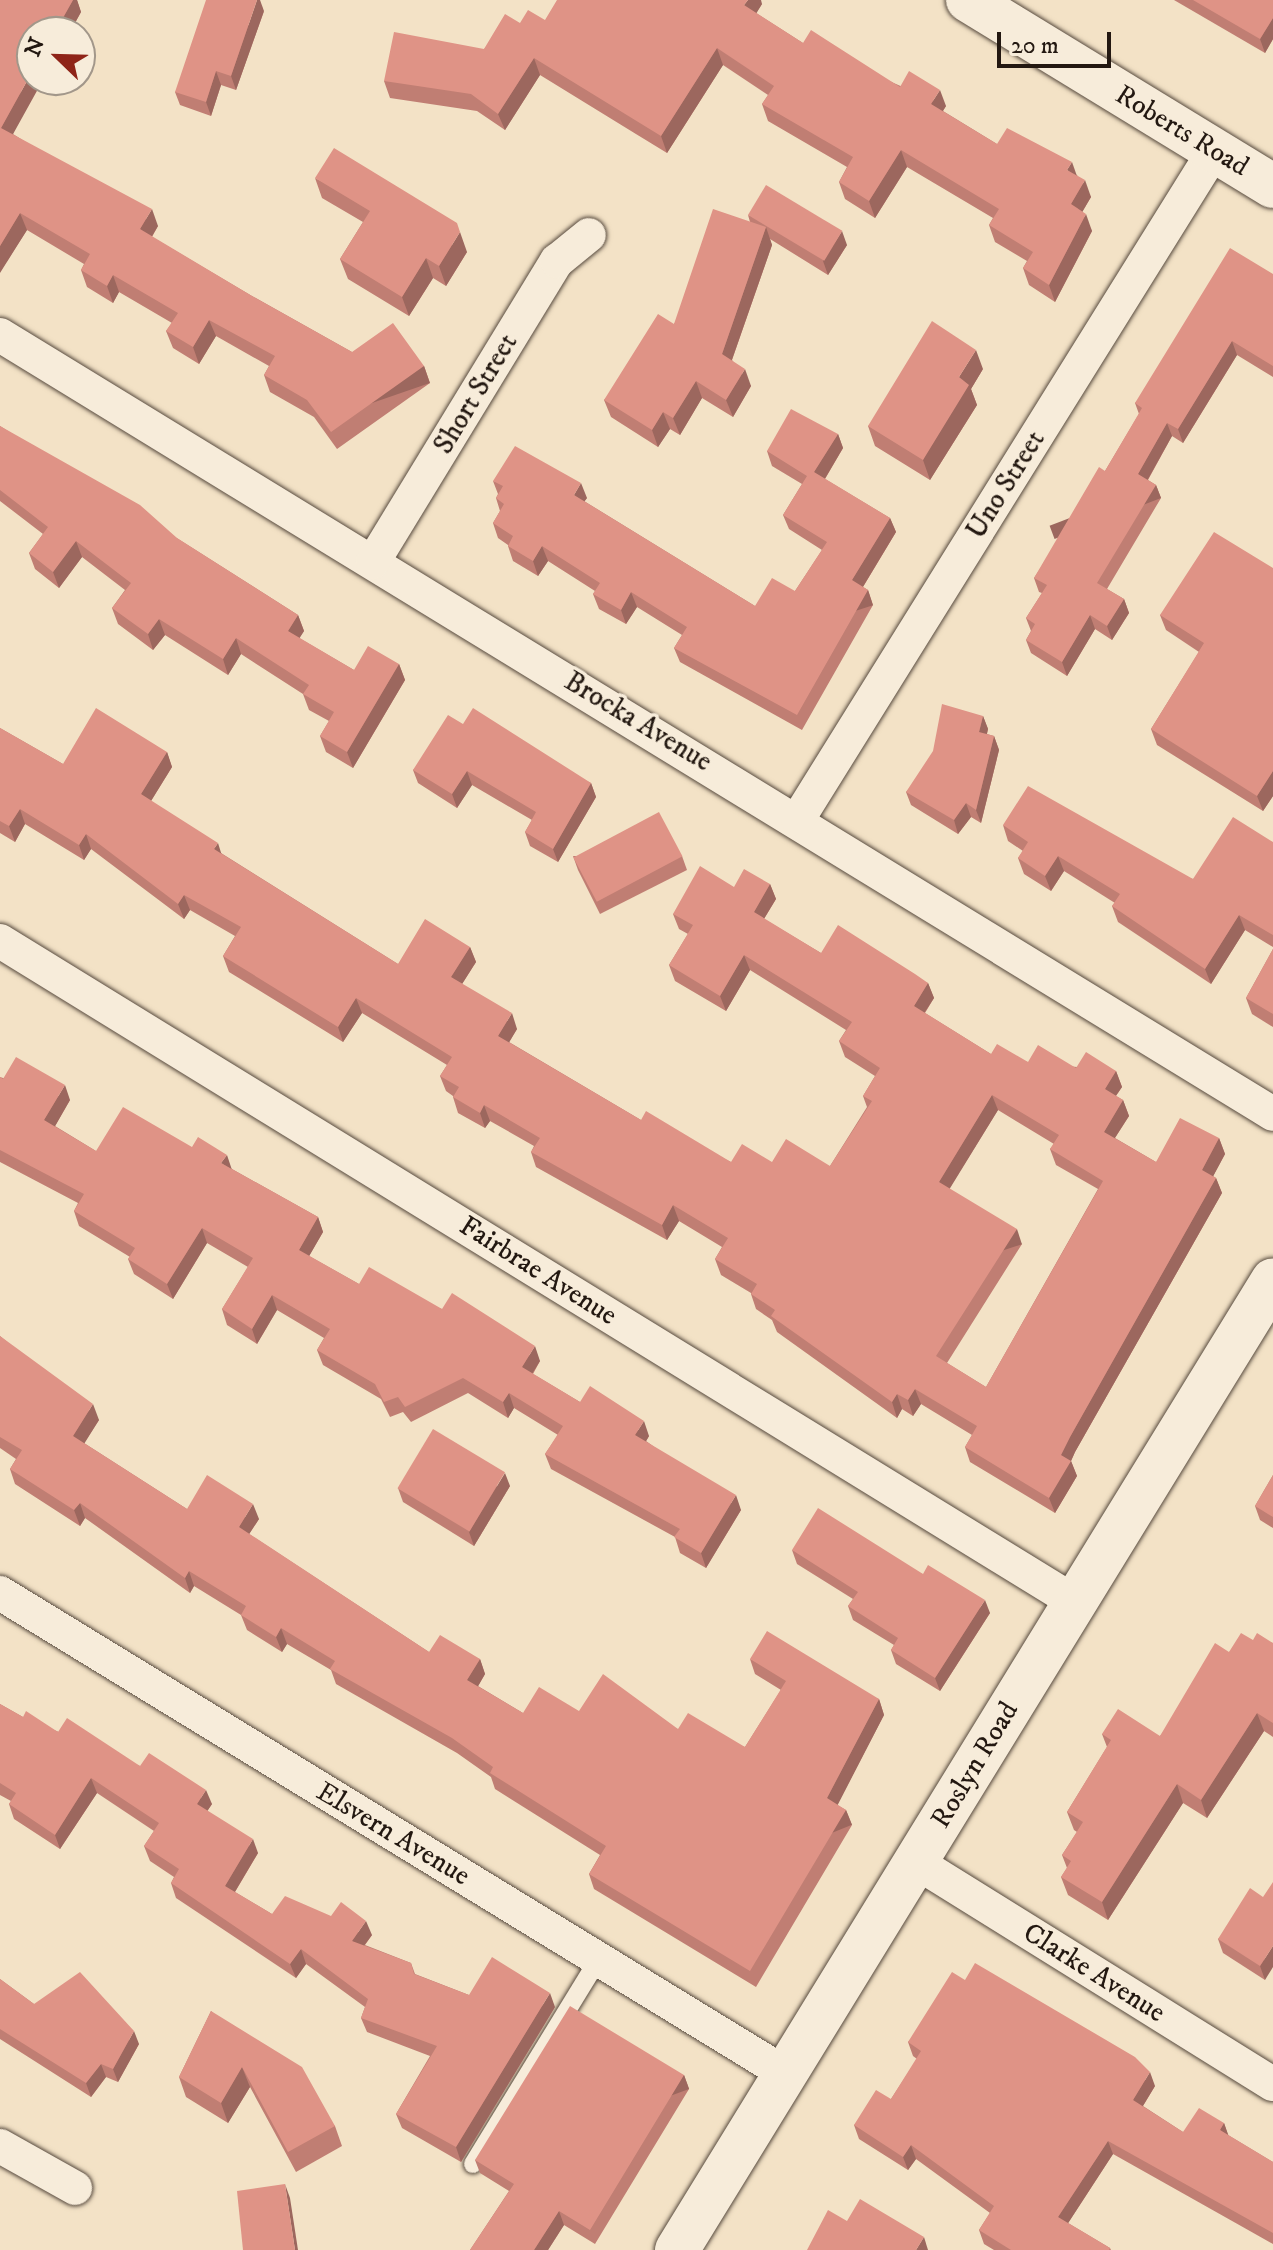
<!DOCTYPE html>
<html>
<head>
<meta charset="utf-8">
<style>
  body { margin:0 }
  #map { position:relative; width:1273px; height:2250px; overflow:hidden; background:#f3e2c6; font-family:"IM FELL DW Pica",serif }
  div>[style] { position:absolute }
  .roads { filter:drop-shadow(0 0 2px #574a3e) drop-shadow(0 0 2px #574a3e) }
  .lane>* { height:18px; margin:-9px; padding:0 9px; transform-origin:9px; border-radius:9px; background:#f7ecda }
  .street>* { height:34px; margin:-17px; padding:0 17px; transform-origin:17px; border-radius:17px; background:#f7ecda }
  .secondary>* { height:44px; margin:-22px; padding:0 22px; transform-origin:22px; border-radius:22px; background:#f7ecda }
  .wall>* { inset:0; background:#c07e73 }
  .shaded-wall>* { inset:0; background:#9c675e; transform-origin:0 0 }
  .building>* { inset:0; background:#df9386; transform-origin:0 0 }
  span { translate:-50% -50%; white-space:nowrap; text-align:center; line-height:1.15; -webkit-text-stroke:7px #f7ecda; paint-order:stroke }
  .street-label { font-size:28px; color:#231811 }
  .north { position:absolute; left:16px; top:16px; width:80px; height:80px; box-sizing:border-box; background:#f7ecda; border:2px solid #a2978a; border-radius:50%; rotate:293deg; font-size:22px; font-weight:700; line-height:32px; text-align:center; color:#231811 }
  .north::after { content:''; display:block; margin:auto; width:28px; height:36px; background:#8f2418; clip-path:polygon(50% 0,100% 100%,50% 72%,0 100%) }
  .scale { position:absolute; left:997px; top:32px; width:114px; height:36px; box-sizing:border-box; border:4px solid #231811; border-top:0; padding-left:10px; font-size:24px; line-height:28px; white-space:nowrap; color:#231811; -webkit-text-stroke:6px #f7ecda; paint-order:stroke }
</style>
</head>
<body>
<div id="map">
  <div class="roads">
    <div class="lane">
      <div style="left:473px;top:2164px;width:239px;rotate:-58.5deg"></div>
    </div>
    <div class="street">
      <div style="left:0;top:335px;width:1492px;rotate:31.46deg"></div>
      <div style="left:373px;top:562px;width:353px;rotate:-58.6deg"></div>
      <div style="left:557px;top:261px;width:41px;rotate:-39.1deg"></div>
      <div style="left:798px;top:819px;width:787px;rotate:-58.09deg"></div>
      <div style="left:0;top:941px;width:1262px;rotate:31.59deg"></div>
      <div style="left:0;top:1593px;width:921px;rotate:31.46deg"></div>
      <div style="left:916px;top:1862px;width:420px;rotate:31.9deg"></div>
      <div style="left:0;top:2146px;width:86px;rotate:29.2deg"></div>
    </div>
    <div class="secondary">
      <div style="left:968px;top:0;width:357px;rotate:31.4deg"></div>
      <div style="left:677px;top:2250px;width:1138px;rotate:-58.43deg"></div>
    </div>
  </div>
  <div class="wall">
    <div style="clip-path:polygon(0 0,77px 0,81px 12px,70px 32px,32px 32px,13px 134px,158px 226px,152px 237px,252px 296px,352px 352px,424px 366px,430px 383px,337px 449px,314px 417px,270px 392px,264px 375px,269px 366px,216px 336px,199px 364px,173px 348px,166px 331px,172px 323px,119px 292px,113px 303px,87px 287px,81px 270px,84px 264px,27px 230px,0 272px)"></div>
    <div style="clip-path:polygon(1174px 0,1273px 0,1273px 39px,1265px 53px)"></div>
    <div style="clip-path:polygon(762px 4px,756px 13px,803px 43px,946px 106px,943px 111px,997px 144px,1077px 175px,1091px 197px,1082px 212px,1092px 231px,1055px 302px,1029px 285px,1023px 268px,1027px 261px,995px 242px,989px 225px,993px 218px,907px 167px,875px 218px,845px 199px,839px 182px,847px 167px,768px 121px,762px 104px,768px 95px,723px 65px,667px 153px,540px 75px,505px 130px,477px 111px,390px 98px,384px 81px,484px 49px,520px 23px,545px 20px)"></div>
    <div style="clip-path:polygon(264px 11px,236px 90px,221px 85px,211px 116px,180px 105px,175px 92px)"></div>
    <div style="clip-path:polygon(315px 178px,467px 252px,446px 286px,433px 278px,409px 316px,348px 279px,340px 259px,363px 222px,322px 198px)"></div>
    <div style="clip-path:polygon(748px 215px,847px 245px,828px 275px,770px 239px,772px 245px,732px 360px,751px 386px,733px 417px,702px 398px,680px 435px,670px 429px,658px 447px,611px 417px,604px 400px,674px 324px,750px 222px)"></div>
    <div style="clip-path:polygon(1273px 274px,1273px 377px,1237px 355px,1183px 443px,1172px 436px,1148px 480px,1156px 485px,1161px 498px,1107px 589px,1124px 599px,1129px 613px,1112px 640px,1095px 629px,1067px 676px,1031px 653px,1026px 640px,1031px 631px,1026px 618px,1042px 593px,1039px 592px,1034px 578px,1105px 471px,1139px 414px,1135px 403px)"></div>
    <div style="clip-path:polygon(983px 369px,971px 389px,977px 405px,930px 480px,875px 446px,868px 426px)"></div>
    <div style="clip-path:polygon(0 426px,298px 615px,304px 631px,299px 638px,354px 670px,399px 664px,405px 680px,353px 768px,326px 752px,320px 736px,329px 721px,309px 710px,303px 694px,241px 654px,228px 675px,165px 635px,153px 650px,118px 624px,112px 608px,125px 590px,82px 557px,59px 588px,35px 569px,29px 553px,43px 534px,0 501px)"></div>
    <div style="clip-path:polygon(838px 434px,843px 448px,825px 479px,890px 518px,896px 532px,863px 587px,868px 590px,873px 605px,802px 730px,680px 662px,674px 648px,682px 635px,637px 607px,626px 624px,599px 609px,593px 594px,595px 591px,548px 561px,538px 576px,513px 561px,508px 546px,508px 545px,498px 538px,493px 523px,500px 511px,496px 498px,498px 494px,493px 481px,587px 498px,584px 501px,755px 606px,795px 591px,822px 550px,789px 529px,783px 515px,802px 484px,772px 466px,767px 451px)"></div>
    <div style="clip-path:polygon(1273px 568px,1273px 796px,1263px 811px,1157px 745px,1151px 729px,1199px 652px,1166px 630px,1160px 615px)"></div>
    <div style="clip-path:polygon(983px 716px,988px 729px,987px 734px,994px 736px,999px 750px,981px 823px,971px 817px,958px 834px,911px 805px,906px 792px)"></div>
    <div style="clip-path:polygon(463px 724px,591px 783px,596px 797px,558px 862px,530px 846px,525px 832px,532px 820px,472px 785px,457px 808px,418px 783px,413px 770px)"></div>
    <div style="clip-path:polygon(evenodd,0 728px,63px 764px,167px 752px,172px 767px,151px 801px,221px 853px,398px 964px,470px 947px,476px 962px,462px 984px,517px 1029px,509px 1042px,641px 1120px,731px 1162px,772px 1162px,830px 1166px,867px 1107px,863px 1096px,875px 1076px,845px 1057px,839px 1041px,846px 1030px,750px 970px,726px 1011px,675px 981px,669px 965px,688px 934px,679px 929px,673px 914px,734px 887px,770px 884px,776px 899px,764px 919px,821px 953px,928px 983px,934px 998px,925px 1013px,991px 1054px,1028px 1062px,1116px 1071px,1122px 1087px,1116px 1096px,1123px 1100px,1129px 1116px,1115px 1138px,1156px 1162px,1219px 1138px,1225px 1154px,1213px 1176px,1216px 1178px,1222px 1193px,1075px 1452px,1071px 1461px,1077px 1476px,1055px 1513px,970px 1462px,965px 1447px,972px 1435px,921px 1404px,913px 1416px,902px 1409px,897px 1418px,777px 1332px,772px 1320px,756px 1309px,751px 1294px,751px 1293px,721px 1275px,715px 1259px,722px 1247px,679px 1221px,667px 1240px,536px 1167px,531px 1152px,534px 1146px,490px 1121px,485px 1128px,458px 1113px,453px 1097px,453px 1096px,446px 1091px,440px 1076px,447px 1065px,362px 1013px,343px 1042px,229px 972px,223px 956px,235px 936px,190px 910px,184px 919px,91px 849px,84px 860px,25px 824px,15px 842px,0 833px,0 728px,998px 1110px,1054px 1144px,1050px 1149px,1056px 1165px,1098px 1189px,986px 1387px,947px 1363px,1022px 1244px,949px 1189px,998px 1110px)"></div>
    <div style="clip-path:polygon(1003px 825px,1193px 879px,1273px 842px,1273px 947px,1245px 930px,1211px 984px,1118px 922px,1112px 906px,1115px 903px,1064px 871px,1051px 891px,1024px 874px,1018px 858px,1023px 851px,1008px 841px)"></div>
    <div style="clip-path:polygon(573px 856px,682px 856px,687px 870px,600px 914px,578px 870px)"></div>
    <div style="clip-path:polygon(1273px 949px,1273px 1027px,1252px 1014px,1246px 998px)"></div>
    <div style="clip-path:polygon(0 1077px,70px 1100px,55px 1126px,96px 1151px,192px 1147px,232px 1169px,318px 1217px,323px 1232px,309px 1256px,359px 1284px,442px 1309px,540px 1361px,533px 1374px,580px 1402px,649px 1436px,646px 1441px,741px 1510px,706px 1568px,680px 1553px,675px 1537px,551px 1469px,545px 1454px,558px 1435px,514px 1408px,508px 1418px,468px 1393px,411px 1422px,403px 1412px,390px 1417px,381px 1399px,323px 1365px,317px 1350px,324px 1338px,277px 1310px,257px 1344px,227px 1325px,222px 1309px,248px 1267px,207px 1243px,173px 1299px,134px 1274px,128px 1259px,130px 1257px,79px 1226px,74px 1211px,78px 1203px,0 1162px)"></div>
    <div style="clip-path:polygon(0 1336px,99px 1420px,84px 1443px,187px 1509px,259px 1519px,249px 1534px,429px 1652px,480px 1659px,485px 1674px,478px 1686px,523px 1713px,579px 1711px,678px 1729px,745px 1747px,781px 1690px,755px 1674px,750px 1659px,879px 1699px,884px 1715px,837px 1805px,846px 1810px,852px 1825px,756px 1987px,594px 1889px,589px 1874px,600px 1855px,495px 1789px,491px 1777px,457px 1753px,336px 1684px,331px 1670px,287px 1644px,282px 1652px,247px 1630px,241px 1615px,194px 1586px,190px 1593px,85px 1518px,80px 1526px,15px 1484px,10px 1469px,16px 1459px,0 1448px)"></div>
    <div style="clip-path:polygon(1273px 1475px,1273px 1528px,1260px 1520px,1255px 1506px)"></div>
    <div style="clip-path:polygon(510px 1486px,474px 1546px,403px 1502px,398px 1488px)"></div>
    <div style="clip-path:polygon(792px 1550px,923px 1574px,990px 1613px,940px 1691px,896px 1664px,891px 1650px,894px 1645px,853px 1620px,848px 1606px,853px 1599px,797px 1564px)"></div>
    <div style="clip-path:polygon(1253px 1640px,1273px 1643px,1273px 1737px,1264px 1731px,1207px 1818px,1183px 1803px,1108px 1920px,1068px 1895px,1061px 1877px,1067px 1868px,1062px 1855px,1077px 1832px,1074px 1830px,1067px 1812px,1107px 1747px,1102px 1734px,1160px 1736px,1229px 1652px)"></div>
    <div style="clip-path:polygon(0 1704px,23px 1717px,140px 1766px,212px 1804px,207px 1811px,258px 1853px,235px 1892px,272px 1914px,372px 1935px,365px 1945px,411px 1963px,415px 1974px,469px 1995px,555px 2007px,461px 2162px,402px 2128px,396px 2114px,430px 2056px,367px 2032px,361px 2018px,365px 2007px,306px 1964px,296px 1978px,176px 1898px,171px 1883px,174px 1877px,150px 1861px,144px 1846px,154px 1831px,97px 1793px,60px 1849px,14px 1819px,9px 1804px,11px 1801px,0 1795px)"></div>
    <div style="clip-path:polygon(1263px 1897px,1265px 1980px,1223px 1953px,1218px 1939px)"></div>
    <div style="clip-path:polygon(0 1979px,34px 2004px,139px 2044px,118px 2082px,106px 2077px,91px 2097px,0 2039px)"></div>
    <div style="clip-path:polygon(965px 1980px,1155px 2086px,1143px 2106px,1183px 2132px,1224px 2123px,1228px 2135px,1273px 2162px,1273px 2244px,1113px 2154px,1068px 2223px,1110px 2248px,1111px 2250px,994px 2250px,984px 2244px,979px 2230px,990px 2213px,916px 2159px,908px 2170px,859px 2139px,854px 2125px,891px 2099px,917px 2059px,913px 2056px,908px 2042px)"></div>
    <div style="clip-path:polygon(211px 2011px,335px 2126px,342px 2146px,296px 2172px,250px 2087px,228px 2123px,186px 2097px,179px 2077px)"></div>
    <div style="clip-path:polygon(684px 2075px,689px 2089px,595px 2244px,564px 2225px,548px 2250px,470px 2250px,509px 2191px,480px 2173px,475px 2160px)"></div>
  </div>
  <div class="shaded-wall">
    <div style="clip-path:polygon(73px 0,77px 0,81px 12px,70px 32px,55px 32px)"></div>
    <div style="clip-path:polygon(257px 0,260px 0,264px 11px,236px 90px,231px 76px)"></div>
    <div style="clip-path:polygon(748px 0,761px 0,762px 4px,751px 22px,744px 5px)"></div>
    <div style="clip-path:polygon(1273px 18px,1273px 39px,1265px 53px,1260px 39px)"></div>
    <div style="clip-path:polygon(717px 48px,723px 65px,667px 153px,661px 136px)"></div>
    <div style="clip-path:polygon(534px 58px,540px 75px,505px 130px,498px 114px)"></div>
    <div style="clip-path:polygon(216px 71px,221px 85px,211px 116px,206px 102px)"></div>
    <div style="clip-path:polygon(32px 72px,32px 80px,43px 80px,7px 145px,1px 128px)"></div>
    <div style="clip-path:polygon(940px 90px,946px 106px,937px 120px,931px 104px)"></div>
    <div style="clip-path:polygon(901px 150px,907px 167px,875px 218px,869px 201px)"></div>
    <div style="clip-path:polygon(1072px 162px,1078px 179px,1067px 170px)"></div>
    <div style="clip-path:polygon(1085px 180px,1091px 197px,1077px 221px,1071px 204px)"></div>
    <div style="clip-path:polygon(152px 209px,158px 226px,146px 246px,140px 229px)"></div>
    <div style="clip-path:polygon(20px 213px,27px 230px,0 273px,0 246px)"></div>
    <div style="clip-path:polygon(1086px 214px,1092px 231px,1055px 302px,1049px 285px)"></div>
    <div style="clip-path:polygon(766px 227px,772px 245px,728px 371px,722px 354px)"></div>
    <div style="clip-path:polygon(842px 231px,847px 245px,828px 275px,823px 261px)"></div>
    <div style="clip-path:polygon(460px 232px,467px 252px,446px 286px,439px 266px)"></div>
    <div style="clip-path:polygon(426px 258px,433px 278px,409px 316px,402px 297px)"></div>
    <div style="clip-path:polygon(113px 275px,119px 292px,113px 303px,107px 286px)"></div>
    <div style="clip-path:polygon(209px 320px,216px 336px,199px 364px,193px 347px)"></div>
    <div style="clip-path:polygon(1232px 341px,1237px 355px,1183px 443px,1178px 429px)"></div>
    <div style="clip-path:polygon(976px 350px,983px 369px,971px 389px,977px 405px,930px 480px,923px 460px,959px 377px)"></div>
    <div style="left:424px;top:366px;width:18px;height:114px;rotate:71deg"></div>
    <div style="clip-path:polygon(745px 369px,751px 386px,733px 417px,726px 400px)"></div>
    <div style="clip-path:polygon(696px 381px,702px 398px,680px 435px,673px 418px)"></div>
    <div style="clip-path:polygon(663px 412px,670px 429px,658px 447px,652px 430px)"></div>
    <div style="clip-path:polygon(1167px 423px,1172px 436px,1143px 488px,1138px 474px)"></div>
    <div style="clip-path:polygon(838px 434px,843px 448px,820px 487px,814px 472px)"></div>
    <div style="clip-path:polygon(581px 483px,587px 498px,579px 509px,574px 495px)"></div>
    <div style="left:1156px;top:485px;width:14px;height:114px;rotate:69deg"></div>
    <div style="clip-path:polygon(890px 518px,896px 532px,858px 595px,852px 580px)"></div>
    <div style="clip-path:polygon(76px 541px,82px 557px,59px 588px,53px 572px)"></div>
    <div style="clip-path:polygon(542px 546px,548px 561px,538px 576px,533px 561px)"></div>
    <div style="left:868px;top:590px;width:16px;height:144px;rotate:72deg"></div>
    <div style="clip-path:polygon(631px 592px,637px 607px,626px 624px,621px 610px)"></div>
    <div style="clip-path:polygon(1124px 599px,1129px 613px,1112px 640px,1107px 626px)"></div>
    <div style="clip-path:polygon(298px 615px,304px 631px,294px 647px,288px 631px)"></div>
    <div style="clip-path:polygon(1090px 615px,1095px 629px,1067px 676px,1062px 662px)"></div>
    <div style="clip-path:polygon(159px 619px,165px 635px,153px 650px,148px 634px)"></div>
    <div style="clip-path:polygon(236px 638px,241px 654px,228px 675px,223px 659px)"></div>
    <div style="clip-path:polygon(399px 664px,405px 680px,353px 768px,347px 752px)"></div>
    <div style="clip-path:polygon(983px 716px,988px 729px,984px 745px,979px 732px)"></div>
    <div style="clip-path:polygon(994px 736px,999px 750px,981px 823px,976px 810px)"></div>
    <div style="clip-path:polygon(167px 752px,172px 767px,146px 809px,141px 794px)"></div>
    <div style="clip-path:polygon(467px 771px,472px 785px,457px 808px,452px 794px)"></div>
    <div style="clip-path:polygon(1273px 771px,1273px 796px,1263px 811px,1257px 796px)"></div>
    <div style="clip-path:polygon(591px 783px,596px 797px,558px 862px,553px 849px)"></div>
    <div style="clip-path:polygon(966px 803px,971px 817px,958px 834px,954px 820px)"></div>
    <div style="clip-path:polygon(20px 809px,25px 824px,15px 842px,9px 826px)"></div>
    <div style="clip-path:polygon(86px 834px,91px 849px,84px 860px,79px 845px)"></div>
    <div style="clip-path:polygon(218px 843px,223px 859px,214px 849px)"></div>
    <div style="clip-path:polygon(1058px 856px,1064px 871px,1051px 891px,1045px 876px)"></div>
    <div style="clip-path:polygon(770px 884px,776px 899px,759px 927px,754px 912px)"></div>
    <div style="clip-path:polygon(184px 895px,190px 910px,184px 919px,178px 904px)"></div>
    <div style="clip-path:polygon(1239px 915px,1245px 930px,1211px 984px,1205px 969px)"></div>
    <div style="clip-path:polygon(470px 947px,476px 962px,457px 992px,451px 977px)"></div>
    <div style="clip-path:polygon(744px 955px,750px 970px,726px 1011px,720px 996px)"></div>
    <div style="clip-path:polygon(928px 983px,934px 998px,919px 1021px,914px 1006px)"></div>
    <div style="clip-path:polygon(356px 998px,362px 1013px,343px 1042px,338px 1027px)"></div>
    <div style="clip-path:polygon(512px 1013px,517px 1029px,504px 1051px,498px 1036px)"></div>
    <div style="clip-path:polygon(1116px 1071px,1122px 1087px,1110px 1104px,1105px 1089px)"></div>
    <div style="clip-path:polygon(65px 1085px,70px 1100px,50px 1135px,44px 1120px)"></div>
    <div style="clip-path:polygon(992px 1095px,998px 1110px,944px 1198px,939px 1182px)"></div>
    <div style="clip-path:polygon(1123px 1100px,1129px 1116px,1109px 1147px,1104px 1132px)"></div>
    <div style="clip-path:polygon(484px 1105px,490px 1121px,485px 1128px,480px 1113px)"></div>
    <div style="clip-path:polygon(1219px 1138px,1225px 1154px,1208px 1186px,1202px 1170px)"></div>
    <div style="clip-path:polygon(227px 1155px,232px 1170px,221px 1163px)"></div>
    <div style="clip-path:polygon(1216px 1178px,1222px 1193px,1075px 1452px,1071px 1461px,1077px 1476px,1055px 1513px,1049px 1498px,1061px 1455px,1070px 1437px)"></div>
    <div style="clip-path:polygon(673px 1205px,679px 1221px,667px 1240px,662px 1225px)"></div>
    <div style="clip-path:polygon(318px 1217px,323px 1232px,304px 1265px,299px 1250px)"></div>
    <div style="clip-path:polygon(202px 1228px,207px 1243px,173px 1299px,167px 1284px)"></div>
    <div style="left:1017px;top:1229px;width:16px;height:151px;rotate:72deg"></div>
    <div style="clip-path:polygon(272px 1295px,277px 1310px,257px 1344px,252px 1329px)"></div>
    <div style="clip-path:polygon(535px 1346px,540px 1361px,527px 1382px,522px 1367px)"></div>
    <div style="clip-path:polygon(915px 1389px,921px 1404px,913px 1416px,908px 1400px)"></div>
    <div style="clip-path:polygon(509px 1393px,514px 1408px,508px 1418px,503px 1402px)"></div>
    <div style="clip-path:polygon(897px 1394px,902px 1409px,897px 1418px,892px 1402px)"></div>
    <div style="clip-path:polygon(93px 1404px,99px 1420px,79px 1452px,73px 1436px)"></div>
    <div style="clip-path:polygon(644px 1421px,649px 1436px,641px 1450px,635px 1435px)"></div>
    <div style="clip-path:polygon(505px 1473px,510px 1486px,474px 1546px,469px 1532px)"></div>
    <div style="clip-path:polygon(736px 1495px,741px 1510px,706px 1568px,701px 1553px)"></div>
    <div style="clip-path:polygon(80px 1503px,85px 1518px,80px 1526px,74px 1510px)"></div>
    <div style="clip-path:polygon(253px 1504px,259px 1519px,244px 1542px,239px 1527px)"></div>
    <div style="clip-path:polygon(189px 1571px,194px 1586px,190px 1593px,185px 1578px)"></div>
    <div style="clip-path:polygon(985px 1600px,990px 1613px,940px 1691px,935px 1678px)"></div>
    <div style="clip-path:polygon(281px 1628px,287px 1644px,282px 1652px,276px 1637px)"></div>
    <div style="clip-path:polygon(480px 1659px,485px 1674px,473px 1695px,467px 1680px)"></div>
    <div style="clip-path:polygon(879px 1699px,884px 1715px,833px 1814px,827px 1798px)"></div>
    <div style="clip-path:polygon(1257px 1713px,1264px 1731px,1207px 1818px,1201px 1800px)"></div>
    <div style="clip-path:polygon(91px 1778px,97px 1793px,60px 1849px,55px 1835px)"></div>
    <div style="clip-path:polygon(1177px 1784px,1183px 1803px,1108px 1920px,1102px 1902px)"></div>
    <div style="clip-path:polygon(206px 1790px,212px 1804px,202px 1819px,197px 1804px)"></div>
    <div style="left:846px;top:1810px;width:16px;height:187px;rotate:68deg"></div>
    <div style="clip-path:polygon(253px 1839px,258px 1853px,230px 1900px,225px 1886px)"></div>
    <div style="clip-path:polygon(366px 1921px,372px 1935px,357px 1955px,352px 1941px)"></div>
    <div style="clip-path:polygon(1273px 1946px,1273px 1967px,1265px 1980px,1260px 1966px)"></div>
    <div style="clip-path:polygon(301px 1949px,306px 1964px,296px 1978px,290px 1964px)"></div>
    <div style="clip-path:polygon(550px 1993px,555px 2007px,461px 2162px,456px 2147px)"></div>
    <div style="clip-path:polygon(134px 2031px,139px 2044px,118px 2082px,113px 2069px)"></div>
    <div style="clip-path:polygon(101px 2064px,106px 2077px,91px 2097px,86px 2083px)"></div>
    <div style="clip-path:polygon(242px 2067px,250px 2087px,228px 2123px,221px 2103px)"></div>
    <div style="clip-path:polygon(1150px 2072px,1155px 2086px,1138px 2114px,1133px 2100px)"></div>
    <div style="left:684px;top:2075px;width:15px;height:181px;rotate:70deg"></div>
    <div style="clip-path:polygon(1224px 2123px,1229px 2137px,1220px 2130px)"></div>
    <div style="clip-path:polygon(1108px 2141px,1113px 2154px,1063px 2231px,1058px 2217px)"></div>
    <div style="clip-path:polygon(911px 2145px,916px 2159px,908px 2170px,903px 2157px)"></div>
    <div style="clip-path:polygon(285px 2184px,290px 2198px,298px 2250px,295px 2250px)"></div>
    <div style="clip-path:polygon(559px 2211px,564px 2225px,548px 2250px,534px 2250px)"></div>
    <div style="clip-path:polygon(924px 2237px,928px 2250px,916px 2250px)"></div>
  </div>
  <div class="building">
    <div style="clip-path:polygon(0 0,73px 0,55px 32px,32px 32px,32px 72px,1px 128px,152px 209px,140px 229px,252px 296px,352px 352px,393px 323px,424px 366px,331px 432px,307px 400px,264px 375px,275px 356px,209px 320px,193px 347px,166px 331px,178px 313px,113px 275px,107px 286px,81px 270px,90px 254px,20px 213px,0 246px)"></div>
    <div style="clip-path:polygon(206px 0,257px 0,231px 76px,216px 71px,206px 102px,175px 92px)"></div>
    <div style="clip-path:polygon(557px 0,748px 0,744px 5px,803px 43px,811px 30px,900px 87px,909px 71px,940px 90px,931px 104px,997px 144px,1007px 128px,1072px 162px,1067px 170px,1085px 180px,1071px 204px,1086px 214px,1049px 285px,1023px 268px,1033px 252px,989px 225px,999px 209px,901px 150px,869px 201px,839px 182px,853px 157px,762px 104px,774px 86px,717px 48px,661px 136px,534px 58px,498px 114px,471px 94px,384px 81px,394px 32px,484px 49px,505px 14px,520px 23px,528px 10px,545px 20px)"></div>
    <div style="clip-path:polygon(1193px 0,1273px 0,1273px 18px,1260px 39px)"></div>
    <div style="clip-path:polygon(334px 148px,457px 223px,460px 232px,439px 266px,426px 258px,402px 297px,340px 259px,370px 211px,315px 178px)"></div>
    <div style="left:766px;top:185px;width:89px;height:35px;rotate:31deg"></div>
    <div style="clip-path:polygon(713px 209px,766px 227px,722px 354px,745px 369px,726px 400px,696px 381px,673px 418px,663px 412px,652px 430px,604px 400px,658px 314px,674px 324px)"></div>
    <div style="clip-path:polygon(1230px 248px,1273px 274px,1273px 366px,1232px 341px,1178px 429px,1167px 423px,1138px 474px,1156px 485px,1097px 583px,1124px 599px,1107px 626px,1090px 615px,1062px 662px,1026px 640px,1035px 624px,1026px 618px,1047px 585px,1034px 578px,1099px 467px,1105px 471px,1142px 408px,1135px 403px)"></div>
    <div style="clip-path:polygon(932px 321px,976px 350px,959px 377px,969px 385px,923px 460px,868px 426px)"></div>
    <div style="clip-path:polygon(791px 409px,838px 434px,814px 472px,890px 518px,852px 580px,868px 590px,797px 715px,674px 648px,687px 627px,631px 592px,621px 610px,593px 594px,600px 583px,542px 546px,533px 561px,508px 546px,513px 536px,493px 523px,504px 504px,496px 498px,503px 486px,493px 481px,515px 446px,581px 483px,574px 495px,755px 606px,772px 578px,795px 591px,827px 542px,783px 515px,807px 476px,767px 451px)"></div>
    <div style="clip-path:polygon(0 426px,140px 505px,177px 538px,298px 615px,288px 631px,354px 670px,368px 646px,399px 664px,347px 752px,320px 736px,334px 712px,303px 694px,309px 685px,236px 638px,223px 659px,159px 619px,148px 634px,112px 608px,131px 583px,76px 541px,53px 572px,29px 553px,48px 527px,0 490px)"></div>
    <div style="clip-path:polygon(1214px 532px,1273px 568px,1273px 771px,1257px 796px,1151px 729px,1204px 643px,1160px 615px)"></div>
    <div style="clip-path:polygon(942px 704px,983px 716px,979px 732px,994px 736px,976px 810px,966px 803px,954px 820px,906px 792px,933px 751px)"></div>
    <div style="clip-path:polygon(evenodd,96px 708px,167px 752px,141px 794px,218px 843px,214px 849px,398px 964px,425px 919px,470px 947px,451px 977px,512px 1013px,498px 1036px,641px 1120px,646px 1111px,731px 1162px,742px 1144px,772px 1162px,786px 1139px,830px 1166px,872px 1101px,863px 1096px,880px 1068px,839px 1041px,852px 1022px,744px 955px,720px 996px,669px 965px,693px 925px,673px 914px,700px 866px,734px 887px,744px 869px,770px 884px,754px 912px,821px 953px,838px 925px,915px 974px,928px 983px,914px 1006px,991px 1054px,997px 1044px,1028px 1062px,1038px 1045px,1076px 1068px,1086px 1052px,1116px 1071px,1105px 1089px,1123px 1100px,1104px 1132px,1156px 1162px,1180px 1118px,1219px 1138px,1202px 1170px,1216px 1178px,1070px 1437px,1061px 1455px,1071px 1461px,1049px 1498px,965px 1447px,977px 1426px,915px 1389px,908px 1400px,897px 1394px,892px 1402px,771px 1316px,775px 1310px,751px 1294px,757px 1284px,715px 1259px,728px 1238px,673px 1205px,662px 1225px,531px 1152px,540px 1138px,484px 1105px,480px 1113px,453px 1097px,459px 1087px,440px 1076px,452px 1057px,356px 998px,338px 1027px,223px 956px,241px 927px,184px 895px,178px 904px,86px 834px,79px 845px,20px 809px,9px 826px,0 821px,0 728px,63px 764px,96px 708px,992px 1095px,1059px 1135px,1050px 1149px,1103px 1181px,986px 1387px,936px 1356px,1017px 1229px,939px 1182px,992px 1095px)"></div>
    <div style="clip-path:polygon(473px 708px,591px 783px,553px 849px,525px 832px,536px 812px,467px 771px,452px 794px,413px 770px,448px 715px,463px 724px)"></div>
    <div style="clip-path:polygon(1028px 786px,1193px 879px,1233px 817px,1273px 842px,1273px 935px,1239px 915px,1205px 969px,1112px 906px,1120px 894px,1058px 856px,1045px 876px,1018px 858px,1028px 842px,1003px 825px)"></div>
    <div style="left:659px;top:812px;width:50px;height:97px;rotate:62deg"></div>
    <div style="clip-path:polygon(1273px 949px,1273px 1014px,1246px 998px)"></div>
    <div style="clip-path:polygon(16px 1057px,65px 1085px,44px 1120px,96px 1151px,123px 1107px,192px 1147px,198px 1137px,227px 1155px,221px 1163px,318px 1217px,299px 1250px,359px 1284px,369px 1267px,442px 1309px,452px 1293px,535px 1346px,522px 1367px,580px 1402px,590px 1386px,644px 1421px,635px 1435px,736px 1495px,701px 1553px,674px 1537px,680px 1529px,545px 1454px,563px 1426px,509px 1393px,503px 1402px,463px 1378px,405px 1407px,398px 1397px,384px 1402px,375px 1384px,317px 1350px,330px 1329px,272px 1295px,252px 1329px,222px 1309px,253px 1258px,202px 1228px,167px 1284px,128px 1259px,135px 1248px,74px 1211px,84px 1194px,0 1150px,0 1077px,3px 1079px)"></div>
    <div style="clip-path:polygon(0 1336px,93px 1404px,73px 1436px,187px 1509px,207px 1475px,253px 1504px,239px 1527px,429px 1652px,440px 1635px,480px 1659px,467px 1680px,523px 1713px,539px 1687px,579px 1711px,603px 1674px,678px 1729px,688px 1713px,745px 1747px,786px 1681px,750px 1659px,767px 1631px,879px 1699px,827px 1798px,846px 1810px,750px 1971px,589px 1874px,606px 1846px,490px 1773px,493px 1767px,452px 1738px,330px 1669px,335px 1661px,281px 1628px,276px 1637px,241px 1615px,246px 1606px,189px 1571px,185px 1578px,80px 1503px,74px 1510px,10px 1469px,22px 1450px,0 1437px)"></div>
    <div style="left:433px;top:1429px;width:84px;height:69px;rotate:31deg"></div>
    <div style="clip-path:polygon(1273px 1475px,1273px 1517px,1255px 1506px)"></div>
    <div style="clip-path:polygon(818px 1508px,923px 1574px,928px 1565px,985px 1600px,935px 1678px,891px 1650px,898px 1638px,848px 1606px,858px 1592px,792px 1550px)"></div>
    <div style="clip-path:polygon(1241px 1633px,1253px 1640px,1257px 1633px,1273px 1643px,1273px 1723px,1257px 1713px,1201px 1800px,1177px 1784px,1102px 1902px,1061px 1877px,1071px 1861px,1062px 1855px,1083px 1822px,1067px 1812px,1111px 1740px,1102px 1734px,1118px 1709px,1160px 1736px,1215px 1643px,1229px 1652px)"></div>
    <div style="clip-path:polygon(0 1704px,23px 1717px,26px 1711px,58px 1732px,67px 1718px,140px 1766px,149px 1753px,206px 1790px,197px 1804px,253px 1839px,225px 1886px,272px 1914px,285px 1896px,331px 1916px,341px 1902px,366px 1921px,352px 1941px,411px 1963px,414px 1974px,469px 1995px,492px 1957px,550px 1993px,456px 2147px,396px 2114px,437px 2046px,361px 2018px,368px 1999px,301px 1949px,290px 1964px,171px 1883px,179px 1869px,144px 1846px,159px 1823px,91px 1778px,55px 1835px,9px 1804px,16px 1793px,0 1783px)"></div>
    <div style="clip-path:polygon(1273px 1882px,1273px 1946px,1260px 1966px,1218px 1939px,1250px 1888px,1263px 1897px)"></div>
    <div style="clip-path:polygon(975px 1963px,1135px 2057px,1150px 2072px,1133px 2100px,1183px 2132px,1199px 2108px,1224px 2123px,1220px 2130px,1273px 2162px,1273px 2233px,1108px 2141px,1058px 2217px,1110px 2248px,1109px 2250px,1011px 2250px,979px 2230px,994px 2206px,911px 2145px,903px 2157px,854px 2125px,876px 2090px,891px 2099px,921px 2051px,908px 2042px,952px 1972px,965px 1980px)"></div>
    <div style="clip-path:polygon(80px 1972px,134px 2031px,113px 2069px,101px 2064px,86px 2083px,0 2029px,0 1979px,34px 2004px)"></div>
    <div style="clip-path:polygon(570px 2006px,684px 2075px,590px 2230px,559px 2211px,534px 2250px,470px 2250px,514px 2184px,475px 2160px)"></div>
    <div style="clip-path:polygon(211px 2011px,302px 2067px,335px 2126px,288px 2152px,242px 2067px,221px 2103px,179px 2077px)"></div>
    <div style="clip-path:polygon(285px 2184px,295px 2250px,243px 2250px,237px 2191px)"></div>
    <div style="clip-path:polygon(860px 2199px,924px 2237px,916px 2250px,807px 2250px,828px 2210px,847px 2221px)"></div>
  </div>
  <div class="street-label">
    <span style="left:1182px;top:131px;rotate:31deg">Roberts Road</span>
    <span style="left:476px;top:394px;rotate:-59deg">Short Street</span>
    <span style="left:1006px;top:485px;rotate:-58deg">Uno Street</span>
    <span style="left:638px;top:722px;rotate:31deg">Brocka Avenue</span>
    <span style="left:538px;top:1271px;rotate:32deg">Fairbrae Avenue</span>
    <span style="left:975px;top:1765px;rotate:-59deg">Roslyn Road</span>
    <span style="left:393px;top:1834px;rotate:31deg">Elsvern Avenue</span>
    <span style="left:1094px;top:1973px;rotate:32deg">Clarke Avenue</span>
  </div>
  <div class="north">N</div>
  <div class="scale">20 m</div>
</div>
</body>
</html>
